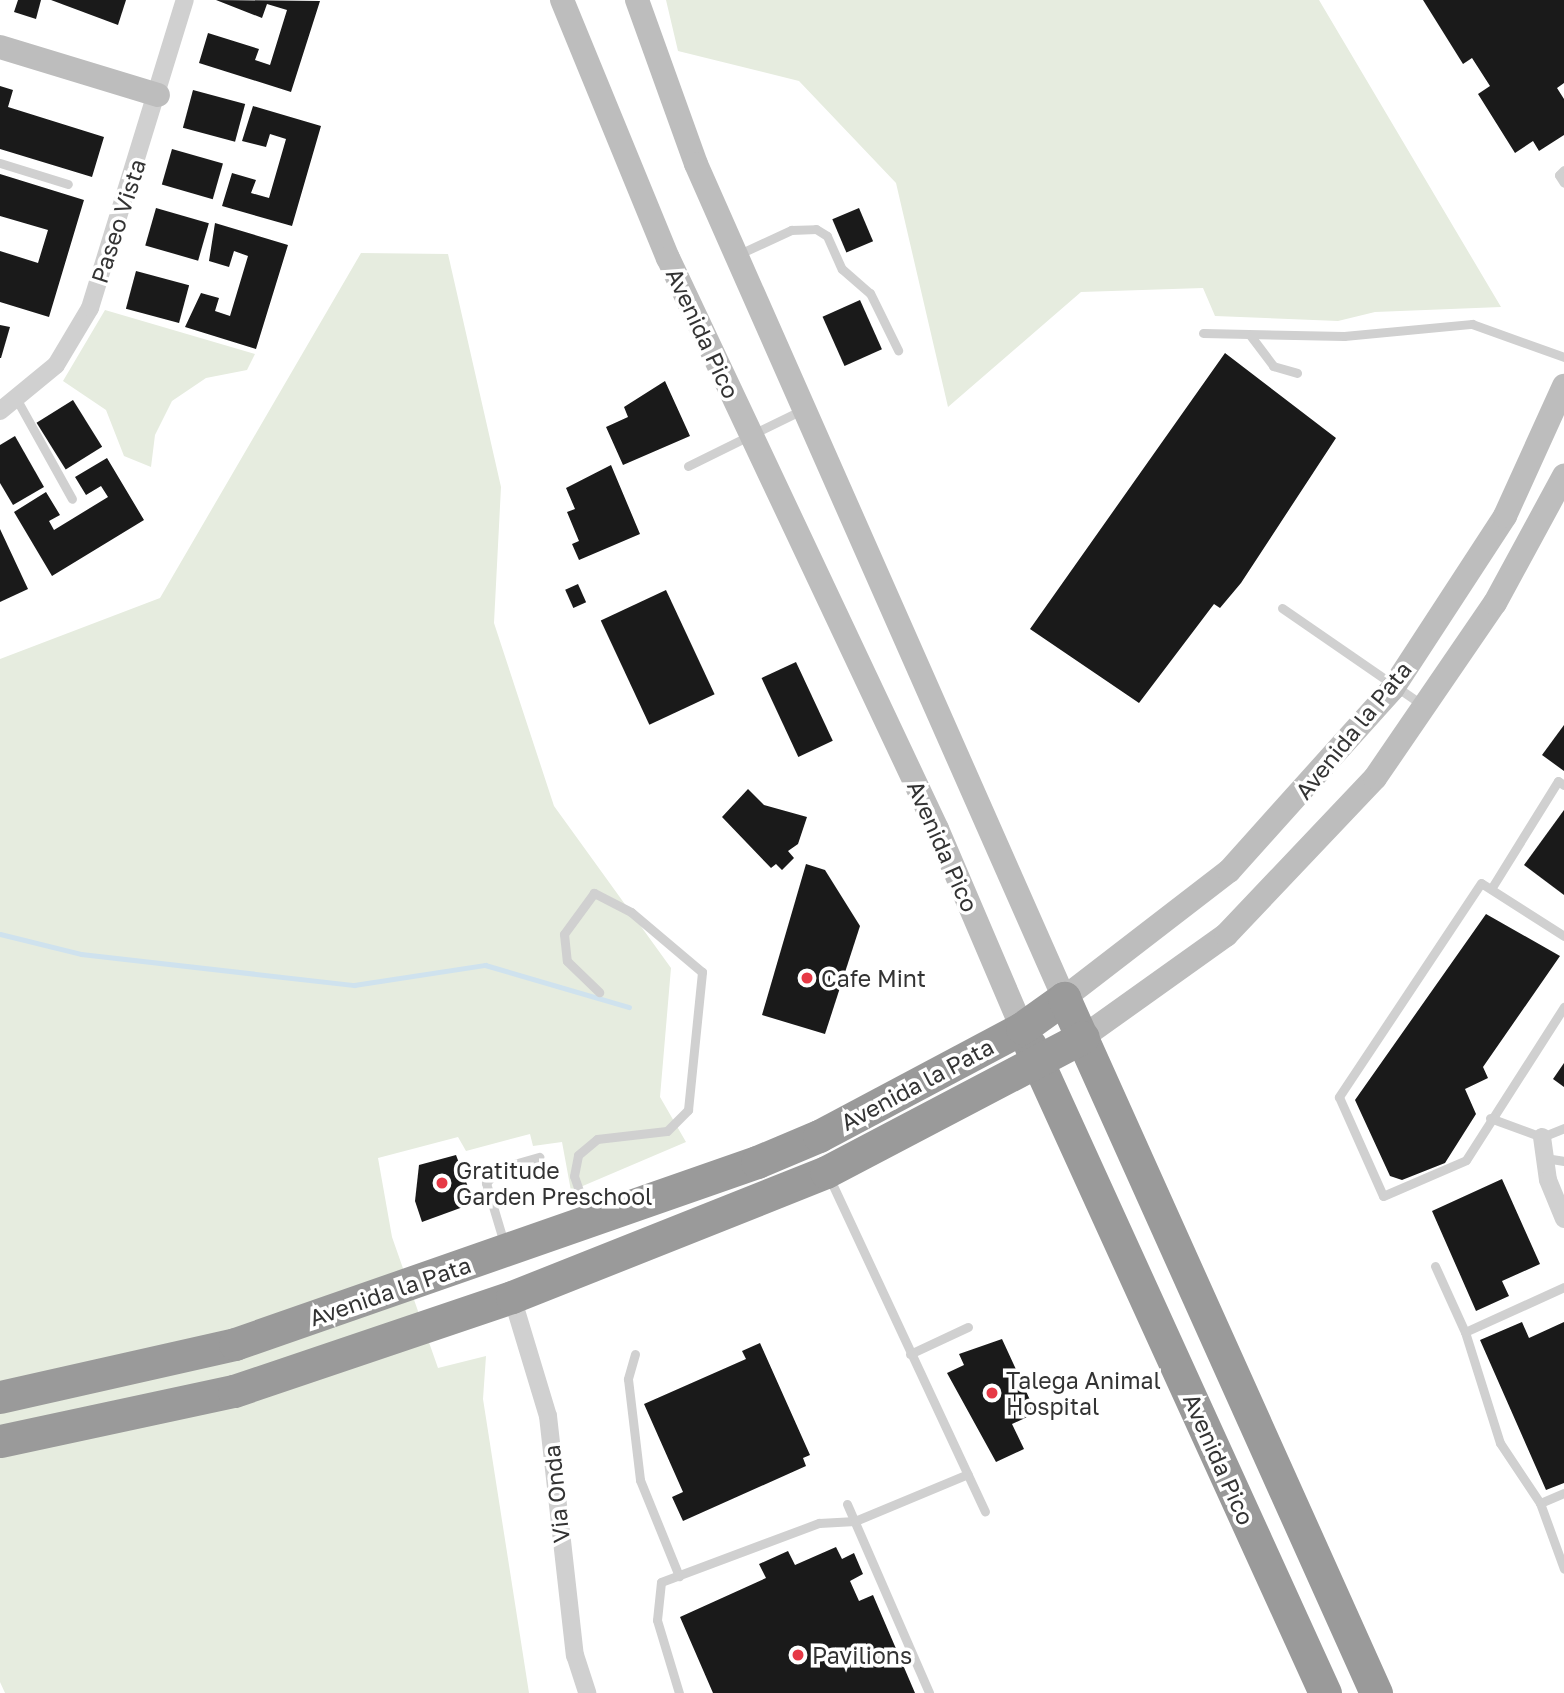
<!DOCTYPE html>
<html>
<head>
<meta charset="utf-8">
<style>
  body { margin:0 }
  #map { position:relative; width:1564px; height:1693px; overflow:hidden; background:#fff; font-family:"Golos Text",sans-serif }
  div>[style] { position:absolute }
  .green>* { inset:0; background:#e6ecdf }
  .stream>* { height:5px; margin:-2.5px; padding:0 2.5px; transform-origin:2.5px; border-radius:2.5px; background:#cfe2ee }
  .building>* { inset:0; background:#1a1a1a; transform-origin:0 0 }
  .lane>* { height:9px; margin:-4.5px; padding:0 4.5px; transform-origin:4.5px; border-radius:4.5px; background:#d0d0d0 }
  .street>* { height:18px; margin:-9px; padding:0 9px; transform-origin:9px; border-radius:9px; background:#d0d0d0 }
  .secondary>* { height:24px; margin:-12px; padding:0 12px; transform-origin:12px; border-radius:12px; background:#bdbdbd }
  .highway>* { height:33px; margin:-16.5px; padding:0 16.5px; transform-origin:16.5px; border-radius:16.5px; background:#9a9a9a }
  .dots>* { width:19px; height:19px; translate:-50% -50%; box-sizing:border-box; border:4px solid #fff; border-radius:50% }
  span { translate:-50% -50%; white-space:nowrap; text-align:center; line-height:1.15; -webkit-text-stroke:7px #fff; paint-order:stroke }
  .street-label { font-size:23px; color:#333 }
  .poi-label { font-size:23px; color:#333 }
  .left { translate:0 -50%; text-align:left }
</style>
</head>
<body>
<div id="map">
  <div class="green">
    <div style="clip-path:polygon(666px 0,1319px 0,1501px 307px,1375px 312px,1338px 321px,1215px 316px,1203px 288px,1081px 292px,948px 407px,896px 183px,799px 81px,678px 51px)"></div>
    <div style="clip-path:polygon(361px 253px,448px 254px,501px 487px,494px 623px,554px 806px,671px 968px,660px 1097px,686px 1142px,571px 1191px,562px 1142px,533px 1146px,530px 1134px,466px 1151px,458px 1137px,378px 1158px,392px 1237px,438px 1368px,486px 1356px,483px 1399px,529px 1693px,5px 1693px,0 1682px,0 659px,160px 598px)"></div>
    <div style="clip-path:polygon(105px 310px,255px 354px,247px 370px,206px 378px,172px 401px,155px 435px,151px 467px,124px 456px,106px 410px,63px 381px)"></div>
  </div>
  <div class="stream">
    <div style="left:0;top:934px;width:83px;rotate:13.9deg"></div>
    <div style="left:81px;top:954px;width:275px;rotate:6.5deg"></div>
    <div style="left:354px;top:985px;width:133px;rotate:-8.7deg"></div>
    <div style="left:485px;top:965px;width:150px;rotate:16.3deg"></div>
  </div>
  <div class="building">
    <div style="clip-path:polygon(18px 0,41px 0,36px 19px,14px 12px)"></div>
    <div style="clip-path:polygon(51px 0,126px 0,118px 25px)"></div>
    <div style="clip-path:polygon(216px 0,320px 1px,291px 92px,199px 63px,208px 33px,259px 49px,255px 60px,270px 65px,287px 10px,267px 4px,262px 18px)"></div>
    <div style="clip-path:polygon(1423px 0,1564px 0,1564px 83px,1557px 88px,1564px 99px,1564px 135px,1539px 151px,1533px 141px,1515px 153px,1478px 94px,1490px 86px,1472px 58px,1463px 64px)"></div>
    <div style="clip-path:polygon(0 86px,13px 90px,8px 107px,104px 137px,92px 177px,0 149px)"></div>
    <div style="left:193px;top:90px;width:54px;height:39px;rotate:15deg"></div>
    <div style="clip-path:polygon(253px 106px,321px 126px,292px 226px,222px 206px,232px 173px,256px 180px,251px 193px,269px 198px,286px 139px,270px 134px,266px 147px,242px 141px)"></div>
    <div style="left:172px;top:149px;width:53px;height:37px;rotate:16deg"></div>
    <div style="clip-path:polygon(0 174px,84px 200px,49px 317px,0 302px,0 251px,38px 263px,48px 230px,0 216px)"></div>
    <div style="left:156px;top:208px;width:55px;height:39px;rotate:16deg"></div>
    <div style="left:859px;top:208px;width:36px;height:29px;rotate:67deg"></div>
    <div style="clip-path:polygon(215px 223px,288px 245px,256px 349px,185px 327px,201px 293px,219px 298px,215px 311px,230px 316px,248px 256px,234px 251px,229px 267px,209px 261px)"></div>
    <div style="left:136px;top:271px;width:55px;height:39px;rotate:15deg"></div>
    <div style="left:860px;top:300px;width:54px;height:41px;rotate:66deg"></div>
    <div style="clip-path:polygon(0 325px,10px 327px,1px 358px,0 358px)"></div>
    <div style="clip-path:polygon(1225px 353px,1336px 438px,1241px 583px,1220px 608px,1214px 604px,1139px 703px,1030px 629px)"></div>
    <div style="clip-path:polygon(665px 381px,690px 436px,623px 465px,606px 427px,628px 417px,624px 407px)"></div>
    <div style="left:73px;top:400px;width:55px;height:43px;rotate:58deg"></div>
    <div style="clip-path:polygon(15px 436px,44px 487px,13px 505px,0 483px,0 445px)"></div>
    <div style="clip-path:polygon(107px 458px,144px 520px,52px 576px,14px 512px,46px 492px,60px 515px,49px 521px,54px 530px,108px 497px,101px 486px,86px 495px,75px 477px)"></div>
    <div style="clip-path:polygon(611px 465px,640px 534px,579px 560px,572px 544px,579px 541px,567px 512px,575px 509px,566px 488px)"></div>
    <div style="clip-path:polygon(0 529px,28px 589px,0 602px)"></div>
    <div style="left:578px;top:584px;width:20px;height:14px;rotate:66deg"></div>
    <div style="left:666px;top:590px;width:115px;height:72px;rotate:65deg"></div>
    <div style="left:796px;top:662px;width:87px;height:38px;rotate:65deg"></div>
    <div style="clip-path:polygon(1564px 725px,1564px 771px,1542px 755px)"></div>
    <div style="clip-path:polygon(748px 789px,764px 805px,807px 817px,798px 844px,788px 851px,794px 858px,782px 870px,776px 864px,771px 868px,722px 817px)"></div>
    <div style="clip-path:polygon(1564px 810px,1564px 895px,1524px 865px)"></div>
    <div style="clip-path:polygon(806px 864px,825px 870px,860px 926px,825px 1034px,762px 1015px)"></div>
    <div style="clip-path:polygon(1486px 914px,1560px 956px,1483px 1067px,1488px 1078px,1465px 1089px,1476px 1114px,1445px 1163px,1402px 1180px,1390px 1176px,1355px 1100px)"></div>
    <div style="clip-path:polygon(1564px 1063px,1564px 1087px,1553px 1079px)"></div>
    <div style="clip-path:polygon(456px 1155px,474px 1203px,422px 1222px,415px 1201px,419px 1165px)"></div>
    <div style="clip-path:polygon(1502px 1179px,1540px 1264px,1502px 1281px,1509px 1296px,1476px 1311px,1432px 1211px)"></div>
    <div style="clip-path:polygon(1522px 1322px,1529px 1338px,1564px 1322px,1564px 1483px,1546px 1490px,1480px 1340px)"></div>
    <div style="clip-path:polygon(1002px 1339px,1036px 1413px,1012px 1424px,1024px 1449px,996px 1462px,947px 1373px,964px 1365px,959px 1354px)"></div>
    <div style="clip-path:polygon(760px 1343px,810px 1455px,803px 1458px,806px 1466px,683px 1521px,672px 1497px,683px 1492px,644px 1404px,746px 1359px,742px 1351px)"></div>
    <div style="clip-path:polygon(836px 1547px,842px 1559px,854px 1553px,863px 1574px,850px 1581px,859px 1601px,873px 1595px,915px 1693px,713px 1693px,680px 1617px,766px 1578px,759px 1564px,788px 1551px,795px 1565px)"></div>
  </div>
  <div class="lane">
    <div style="left:0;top:163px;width:71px;rotate:17.2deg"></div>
    <div style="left:1564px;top:170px;width:7px;rotate:135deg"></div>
    <div style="left:1559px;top:175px;width:9px;rotate:58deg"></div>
    <div style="left:737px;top:255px;width:60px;rotate:-24.8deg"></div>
    <div style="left:791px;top:230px;width:25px;rotate:-2deg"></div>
    <div style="left:816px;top:229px;width:13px;rotate:32deg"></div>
    <div style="left:827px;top:236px;width:36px;rotate:66deg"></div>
    <div style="left:842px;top:269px;width:37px;rotate:41deg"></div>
    <div style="left:870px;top:293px;width:64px;rotate:63.8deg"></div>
    <div style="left:1203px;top:333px;width:141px;rotate:1.2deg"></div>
    <div style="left:1344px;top:336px;width:129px;rotate:-5.4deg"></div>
    <div style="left:1472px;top:324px;width:98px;rotate:19.7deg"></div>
    <div style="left:1250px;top:335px;width:39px;rotate:53deg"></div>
    <div style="left:1273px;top:366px;width:25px;rotate:16deg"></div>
    <div style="left:17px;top:400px;width:113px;rotate:60.9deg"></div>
    <div style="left:688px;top:466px;width:127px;rotate:-26.2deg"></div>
    <div style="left:1282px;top:608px;width:173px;rotate:34.6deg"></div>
    <div style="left:1491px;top:889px;width:127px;rotate:-58.2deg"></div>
    <div style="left:1558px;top:781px;width:7px;rotate:34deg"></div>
    <div style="left:1564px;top:936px;width:98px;rotate:-147.4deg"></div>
    <div style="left:1481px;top:883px;width:257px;rotate:123.6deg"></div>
    <div style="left:1339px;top:1097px;width:108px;rotate:66deg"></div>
    <div style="left:1383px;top:1196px;width:90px;rotate:-23.4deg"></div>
    <div style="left:1466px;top:1160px;width:182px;rotate:-57.4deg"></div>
    <div style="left:1490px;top:1118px;width:55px;rotate:20.1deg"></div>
    <div style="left:1542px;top:1137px;width:24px;rotate:-22deg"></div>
    <div style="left:1545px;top:1158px;width:19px;rotate:9deg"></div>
    <div style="left:829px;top:1177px;width:369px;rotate:65deg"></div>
    <div style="left:587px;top:1214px;width:40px;rotate:-108.9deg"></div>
    <div style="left:574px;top:1176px;width:21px;rotate:-79deg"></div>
    <div style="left:578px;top:1155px;width:25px;rotate:-40deg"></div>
    <div style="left:597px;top:1139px;width:70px;rotate:-6.5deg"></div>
    <div style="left:667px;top:1131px;width:30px;rotate:-45deg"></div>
    <div style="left:688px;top:1110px;width:139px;rotate:-84.2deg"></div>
    <div style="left:702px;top:972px;width:93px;rotate:-139.8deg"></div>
    <div style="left:631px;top:912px;width:42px;rotate:-152.8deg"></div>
    <div style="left:594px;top:893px;width:51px;rotate:126.2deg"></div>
    <div style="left:564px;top:934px;width:27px;rotate:84deg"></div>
    <div style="left:567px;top:961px;width:45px;rotate:44.1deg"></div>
    <div style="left:504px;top:1243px;width:63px;rotate:-106.7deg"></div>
    <div style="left:486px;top:1183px;width:21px;rotate:-47deg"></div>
    <div style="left:500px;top:1168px;width:41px;rotate:-15.8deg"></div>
    <div style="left:1435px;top:1266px;width:72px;rotate:65.6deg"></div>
    <div style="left:635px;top:1354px;width:26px;rotate:106deg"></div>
    <div style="left:628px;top:1379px;width:102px;rotate:83.2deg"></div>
    <div style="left:640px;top:1480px;width:104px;rotate:67.9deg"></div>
    <div style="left:910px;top:1354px;width:64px;rotate:-25deg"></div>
    <div style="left:1564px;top:1493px;width:26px;rotate:157deg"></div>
    <div style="left:1540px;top:1503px;width:70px;rotate:70deg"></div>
    <div style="left:1540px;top:1503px;width:72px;rotate:-123.7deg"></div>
    <div style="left:1500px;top:1443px;width:116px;rotate:-107.5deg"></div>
    <div style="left:1465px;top:1332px;width:109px;rotate:-24.4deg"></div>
    <div style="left:847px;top:1504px;width:206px;rotate:66.5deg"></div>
    <div style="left:679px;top:1693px;width:76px;rotate:-106.8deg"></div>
    <div style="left:657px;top:1620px;width:38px;rotate:-84deg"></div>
    <div style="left:661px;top:1582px;width:169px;rotate:-20.5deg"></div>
    <div style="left:819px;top:1523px;width:36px;rotate:-3deg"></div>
    <div style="left:855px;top:1521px;width:122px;rotate:-22.6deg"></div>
  </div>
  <div class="street">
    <div style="left:0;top:411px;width:72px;rotate:-39.4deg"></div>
    <div style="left:56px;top:365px;width:66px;rotate:-59.2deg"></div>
    <div style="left:90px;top:308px;width:322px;rotate:-72.9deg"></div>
    <div style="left:1542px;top:1137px;width:43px;rotate:82.1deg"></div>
    <div style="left:1548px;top:1180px;width:42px;rotate:67.7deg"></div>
    <div style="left:512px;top:1297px;width:124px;rotate:73.2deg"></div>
    <div style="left:548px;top:1416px;width:241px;rotate:83.6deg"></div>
    <div style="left:575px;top:1655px;width:40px;rotate:72deg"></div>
  </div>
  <div class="secondary">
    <div style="left:562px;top:0;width:279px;rotate:67.7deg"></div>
    <div style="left:668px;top:258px;width:631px;rotate:64.77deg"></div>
    <div style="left:937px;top:829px;width:216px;rotate:66.9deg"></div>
    <div style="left:637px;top:0;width:174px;rotate:70.2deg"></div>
    <div style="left:696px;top:164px;width:912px;rotate:66.19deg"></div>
    <div style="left:1064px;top:998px;width:208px;rotate:-37.6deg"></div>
    <div style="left:1229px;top:871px;width:246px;rotate:-48.1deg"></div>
    <div style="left:1393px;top:688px;width:205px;rotate:-56.9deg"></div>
    <div style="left:1505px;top:516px;width:143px;rotate:-65.6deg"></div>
    <div style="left:0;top:47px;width:165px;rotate:16.9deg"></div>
    <div style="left:1083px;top:1037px;width:176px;rotate:-35.5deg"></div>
    <div style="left:1226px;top:935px;width:216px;rotate:-46.5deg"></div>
    <div style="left:1375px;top:778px;width:212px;rotate:-55.6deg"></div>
    <div style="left:1495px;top:603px;width:145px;rotate:-61.5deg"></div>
  </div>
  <div class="highway">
    <div style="left:1030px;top:1045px;width:712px;rotate:65.52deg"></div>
    <div style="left:0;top:1397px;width:241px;rotate:-12.7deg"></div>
    <div style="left:235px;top:1344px;width:553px;rotate:-19.22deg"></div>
    <div style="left:757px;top:1162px;width:67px;rotate:-22.8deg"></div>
    <div style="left:819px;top:1136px;width:230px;rotate:-28deg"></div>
    <div style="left:1022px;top:1028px;width:52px;rotate:-35.5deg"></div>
    <div style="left:1064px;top:998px;width:762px;rotate:65.82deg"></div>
    <div style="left:0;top:1441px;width:239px;rotate:-12.1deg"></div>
    <div style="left:234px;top:1391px;width:293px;rotate:-18.7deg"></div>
    <div style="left:512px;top:1297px;width:338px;rotate:-21.7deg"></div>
    <div style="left:826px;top:1172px;width:290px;rotate:-27.7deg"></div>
  </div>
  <div class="dots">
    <div style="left:807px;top:978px;background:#e63946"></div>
    <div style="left:442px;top:1183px;background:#e63946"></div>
    <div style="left:992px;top:1393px;background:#e63946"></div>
    <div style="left:798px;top:1655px;background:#e63946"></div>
  </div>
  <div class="street-label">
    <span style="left:118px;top:221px;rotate:-72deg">Paseo Vista</span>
    <span style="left:703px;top:333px;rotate:65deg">Avenida Pico</span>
    <span style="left:1353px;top:730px;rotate:-51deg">Avenida la Pata</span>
    <span style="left:943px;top:846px;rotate:66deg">Avenida Pico</span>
    <span style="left:917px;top:1084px;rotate:-28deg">Avenida la Pata</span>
    <span style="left:390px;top:1291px;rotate:-19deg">Avenida la Pata</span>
    <span style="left:1219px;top:1459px;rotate:66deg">Avenida Pico</span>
    <span style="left:556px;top:1494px;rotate:-96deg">Via Onda</span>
  </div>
  <div class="poi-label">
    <span class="left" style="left:821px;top:978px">Cafe Mint</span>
    <span class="left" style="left:456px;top:1183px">Gratitude<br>Garden Preschool</span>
    <span class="left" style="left:1006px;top:1393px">Talega Animal<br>Hospital</span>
    <span class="left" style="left:812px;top:1655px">Pavilions</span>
  </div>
</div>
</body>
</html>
